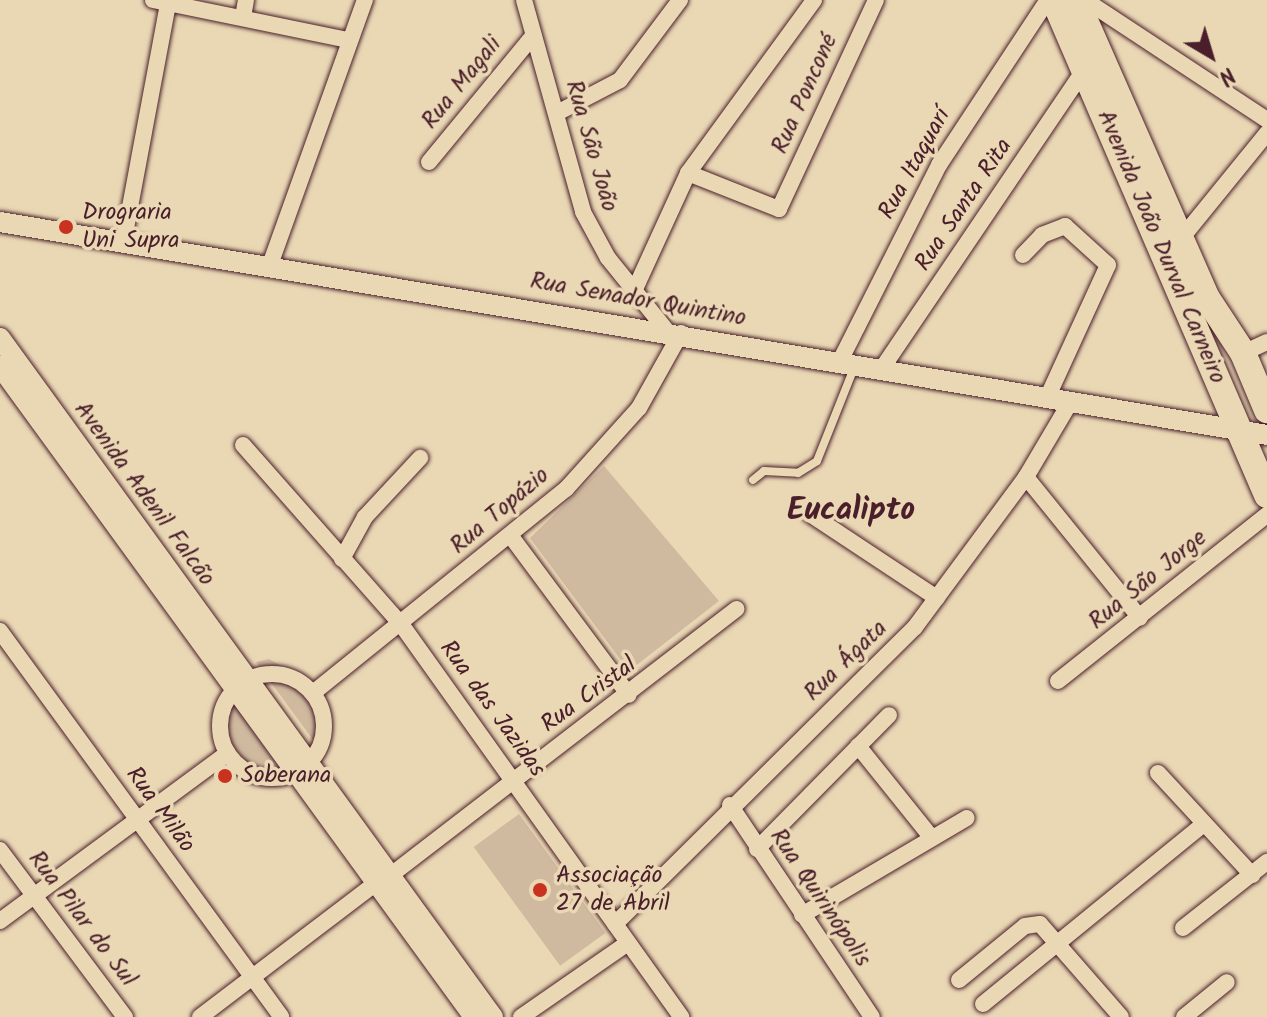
<!DOCTYPE html>
<html>
<head>
<meta charset="utf-8">
<style>
  body { margin:0 }
  #map { position:relative; width:1267px; height:1017px; overflow:hidden; background:#ead8b5; font-family:Kalam,sans-serif }
  div>[style] { position:absolute }
  .green>* { inset:0; background:#cfba9f; transform-origin:0 0 }
  .roads { filter:drop-shadow(0 0 2px #4a1f2b) drop-shadow(0 0 2px #4a1f2b) }
  .service>* { height:8px; margin:-4px; padding:0 4px; transform-origin:4px; border-radius:4px; background:#ead8b5 }
  .minor>* { height:16px; margin:-8px; padding:0 8px; transform-origin:8px; border-radius:8px; background:#ead8b5 }
  .minor>.ring { margin:-8px; padding:0; box-sizing:content-box; background:none; border:16px solid #ead8b5; border-radius:50% }
  .tertiary>* { height:20px; margin:-10px; padding:0 10px; transform-origin:10px; border-radius:10px; background:#ead8b5 }
  .primary>* { height:26px; margin:-13px; padding:0 13px; transform-origin:13px; border-radius:13px; background:#ead8b5 }
  .dots>* { width:22px; height:22px; translate:-50% -50%; box-sizing:border-box; border:4px solid #ead8b5; border-radius:50% }
  span { translate:-50% -50%; white-space:nowrap; text-align:center; line-height:1.15; -webkit-text-stroke:7px #ead8b5; paint-order:stroke }
  .street-label { font-size:24px; color:#4a1f2b }
  .poi-label { font-size:24px; color:#4a1f2b }
  .left { translate:0 -50%; text-align:left }
  .district-label { font-size:32px; color:#4a1f2b; font-weight:700 }
  .north { position:absolute; left:1171px; top:16px; width:80px; height:80px; -webkit-text-stroke:6px #ead8b5; paint-order:stroke; rotate:142deg; font-size:22px; font-weight:700; line-height:32px; text-align:center; color:#4a1f2b }
  .north::after { content:''; display:block; margin:auto; width:28px; height:36px; background:#4a1f2b; clip-path:polygon(50% 0,100% 100%,50% 72%,0 100%) }
</style>
</head>
<body>
<div id="map">
  <div class="green">
    <div style="clip-path:polygon(604px 466px,719px 601px,629px 671px,530px 538px)"></div>
    <div style="clip-path:polygon(269px 659px,317px 686px,316px 744px,256px 662px)"></div>
    <div style="clip-path:polygon(224px 687px,287px 771px,250px 765px,233px 747px,221px 707px)"></div>
    <div style="left:519px;top:814px;width:147px;height:56px;rotate:54deg"></div>
  </div>
  <div class="roads">
    <div class="service">
      <div style="left:753px;top:480px;width:14px;rotate:-39deg"></div>
      <div style="left:764px;top:471px;width:34px;rotate:3deg"></div>
      <div style="left:798px;top:473px;width:22px;rotate:-32deg"></div>
      <div style="left:817px;top:461px;width:100px;rotate:-68.3deg"></div>
    </div>
    <div class="minor">
      <div style="left:153px;top:0;width:199px;rotate:11.6deg"></div>
      <div style="left:524px;top:0;width:220px;rotate:74.4deg"></div>
      <div style="left:583px;top:212px;width:52px;rotate:61.5deg"></div>
      <div style="left:608px;top:258px;width:92px;rotate:51.1deg"></div>
      <div style="left:1085px;top:0;width:218px;rotate:33.4deg"></div>
      <div style="left:243px;top:17px;width:17px;rotate:-80deg"></div>
      <div style="left:557px;top:113px;width:71px;rotate:-27.6deg"></div>
      <div style="left:620px;top:80px;width:100px;rotate:-53.1deg"></div>
      <div style="left:429px;top:162px;width:163px;rotate:-50.5deg"></div>
      <div style="left:688px;top:173px;width:98px;rotate:21.6deg"></div>
      <div style="left:779px;top:209px;width:230px;rotate:-65.1deg"></div>
      <div style="left:124px;top:239px;width:240px;rotate:-79.4deg"></div>
      <div style="left:1180px;top:240px;width:138px;rotate:-50.9deg"></div>
      <div style="left:1023px;top:255px;width:28px;rotate:-46deg"></div>
      <div style="left:1042px;top:235px;width:25px;rotate:-21deg"></div>
      <div style="left:1065px;top:226px;width:58px;rotate:42.2deg"></div>
      <div style="left:1108px;top:265px;width:142px;rotate:114.6deg"></div>
      <div style="left:270px;top:265px;width:282px;rotate:-70.3deg"></div>
      <div style="left:635px;top:289px;width:128px;rotate:-65.4deg"></div>
      <div style="left:688px;top:173px;width:214px;rotate:-53.9deg"></div>
      <div style="left:1243px;top:353px;width:26px;rotate:-25deg"></div>
      <div style="left:840px;top:361px;width:220px;rotate:-63.2deg"></div>
      <div style="left:939px;top:165px;width:198px;rotate:-56.6deg"></div>
      <div style="left:883px;top:367px;width:359px;rotate:-55.9deg"></div>
      <div style="left:243px;top:445px;width:239px;rotate:48.6deg"></div>
      <div style="left:401px;top:624px;width:483px;rotate:54.5deg"></div>
      <div style="left:1026px;top:477px;width:181px;rotate:51deg"></div>
      <div style="left:810px;top:514px;width:152px;rotate:33.5deg"></div>
      <div style="left:510px;top:535px;width:199px;rotate:53.4deg"></div>
      <div style="left:342px;top:559px;width:48px;rotate:-61.3deg"></div>
      <div style="left:365px;top:517px;width:81px;rotate:-47deg"></div>
      <div style="left:0;top:631px;width:477px;rotate:53.9deg"></div>
      <div class="ring" style="left:220px;top:674px;width:88px;height:88px"></div>
      <div style="left:1058px;top:681px;width:267px;rotate:-38.5deg"></div>
      <div style="left:313px;top:693px;width:325px;rotate:-38.9deg"></div>
      <div style="left:566px;top:489px;width:109px;rotate:-48deg"></div>
      <div style="left:639px;top:408px;width:86px;rotate:-60.8deg"></div>
      <div style="left:858px;top:746px;width:118px;rotate:51.2deg"></div>
      <div style="left:1158px;top:773px;width:139px;rotate:47.3deg"></div>
      <div style="left:730px;top:805px;width:255px;rotate:56.2deg"></div>
      <div style="left:757px;top:849px;width:188px;rotate:-45.4deg"></div>
      <div style="left:0;top:850px;width:209px;rotate:53.2deg"></div>
      <div style="left:391px;top:875px;width:436px;rotate:-37.6deg"></div>
      <div style="left:802px;top:915px;width:191px;rotate:-30.5deg"></div>
      <div style="left:0;top:921px;width:283px;rotate:-36.4deg"></div>
      <div style="left:615px;top:924px;width:422px;rotate:-44.7deg"></div>
      <div style="left:915px;top:627px;width:187px;rotate:-53.5deg"></div>
      <div style="left:1026px;top:477px;width:88px;rotate:-59.4deg"></div>
      <div style="left:1183px;top:928px;width:107px;rotate:-38.2deg"></div>
      <div style="left:959px;top:980px;width:85px;rotate:-39.3deg"></div>
      <div style="left:1025px;top:926px;width:15px;rotate:-8deg"></div>
      <div style="left:1040px;top:924px;width:123px;rotate:48.9deg"></div>
      <div style="left:983px;top:1004px;width:285px;rotate:-39.2deg"></div>
      <div style="left:200px;top:1017px;width:223px;rotate:-37.3deg"></div>
      <div style="left:521px;top:1017px;width:130px;rotate:-34.7deg"></div>
      <div style="left:1184px;top:1017px;width:55px;rotate:-39.1deg"></div>
    </div>
    <div class="tertiary">
      <div style="left:0;top:222px;width:1285px;rotate:9.54deg"></div>
      <div style="left:0;top:338px;width:839px;rotate:54.02deg"></div>
      <div style="left:0;top:366px;width:805px;rotate:53.94deg"></div>
    </div>
    <div class="primary">
      <div style="left:1054px;top:0;width:539px;rotate:66.72deg"></div>
      <div style="left:1076px;top:0;width:326px;rotate:66.3deg"></div>
      <div style="left:1207px;top:298px;width:66px;rotate:56.8deg"></div>
      <div style="left:1243px;top:353px;width:62px;rotate:67.2deg"></div>
    </div>
  </div>
  <div class="dots">
    <div style="left:66px;top:227px;background:#c8321e"></div>
    <div style="left:225px;top:776px;background:#c8321e"></div>
    <div style="left:540px;top:890px;background:#c8321e"></div>
  </div>
  <div class="street-label">
    <span style="left:462px;top:83px;rotate:-51deg">Rua Magali</span>
    <span style="left:805px;top:94px;rotate:-66deg">Rua Ponconé</span>
    <span style="left:591px;top:146px;rotate:74deg">Rua São João</span>
    <span style="left:915px;top:164px;rotate:-61deg">Rua Itaquarí</span>
    <span style="left:964px;top:205px;rotate:-56deg">Rua Santa Rita</span>
    <span style="left:1161px;top:247px;rotate:67deg">Avenida João Durval Carneiro</span>
    <span style="left:638px;top:300px;rotate:10deg">Rua Senador Quintino</span>
    <span style="left:144px;top:494px;rotate:54deg">Avenida Adenil Falcão</span>
    <span style="left:500px;top:511px;rotate:-40deg">Rua Topázio</span>
    <span style="left:1148px;top:580px;rotate:-39deg">Rua São Jorge</span>
    <span style="left:846px;top:661px;rotate:-44deg">Rua Ágata</span>
    <span style="left:589px;top:695px;rotate:-36deg">Rua Cristal</span>
    <span style="left:492px;top:709px;rotate:54deg">Rua das Jazidas</span>
    <span style="left:160px;top:810px;rotate:54deg">Rua Milão</span>
    <span style="left:820px;top:898px;rotate:56deg">Rua Quirinópolis</span>
    <span style="left:82px;top:919px;rotate:53deg">Rua Pilar do Sul</span>
  </div>
  <div class="poi-label">
    <span class="left" style="left:82px;top:227px">Drograria<br>Uni Supra</span>
    <span class="left" style="left:241px;top:776px">Soberana</span>
    <span class="left" style="left:556px;top:890px">Associação<br>27 de Abril</span>
  </div>
  <div class="district-label">
    <span style="left:851px;top:511px">Eucalipto</span>
  </div>
  <div class="north">N</div>
</div>
</body>
</html>
